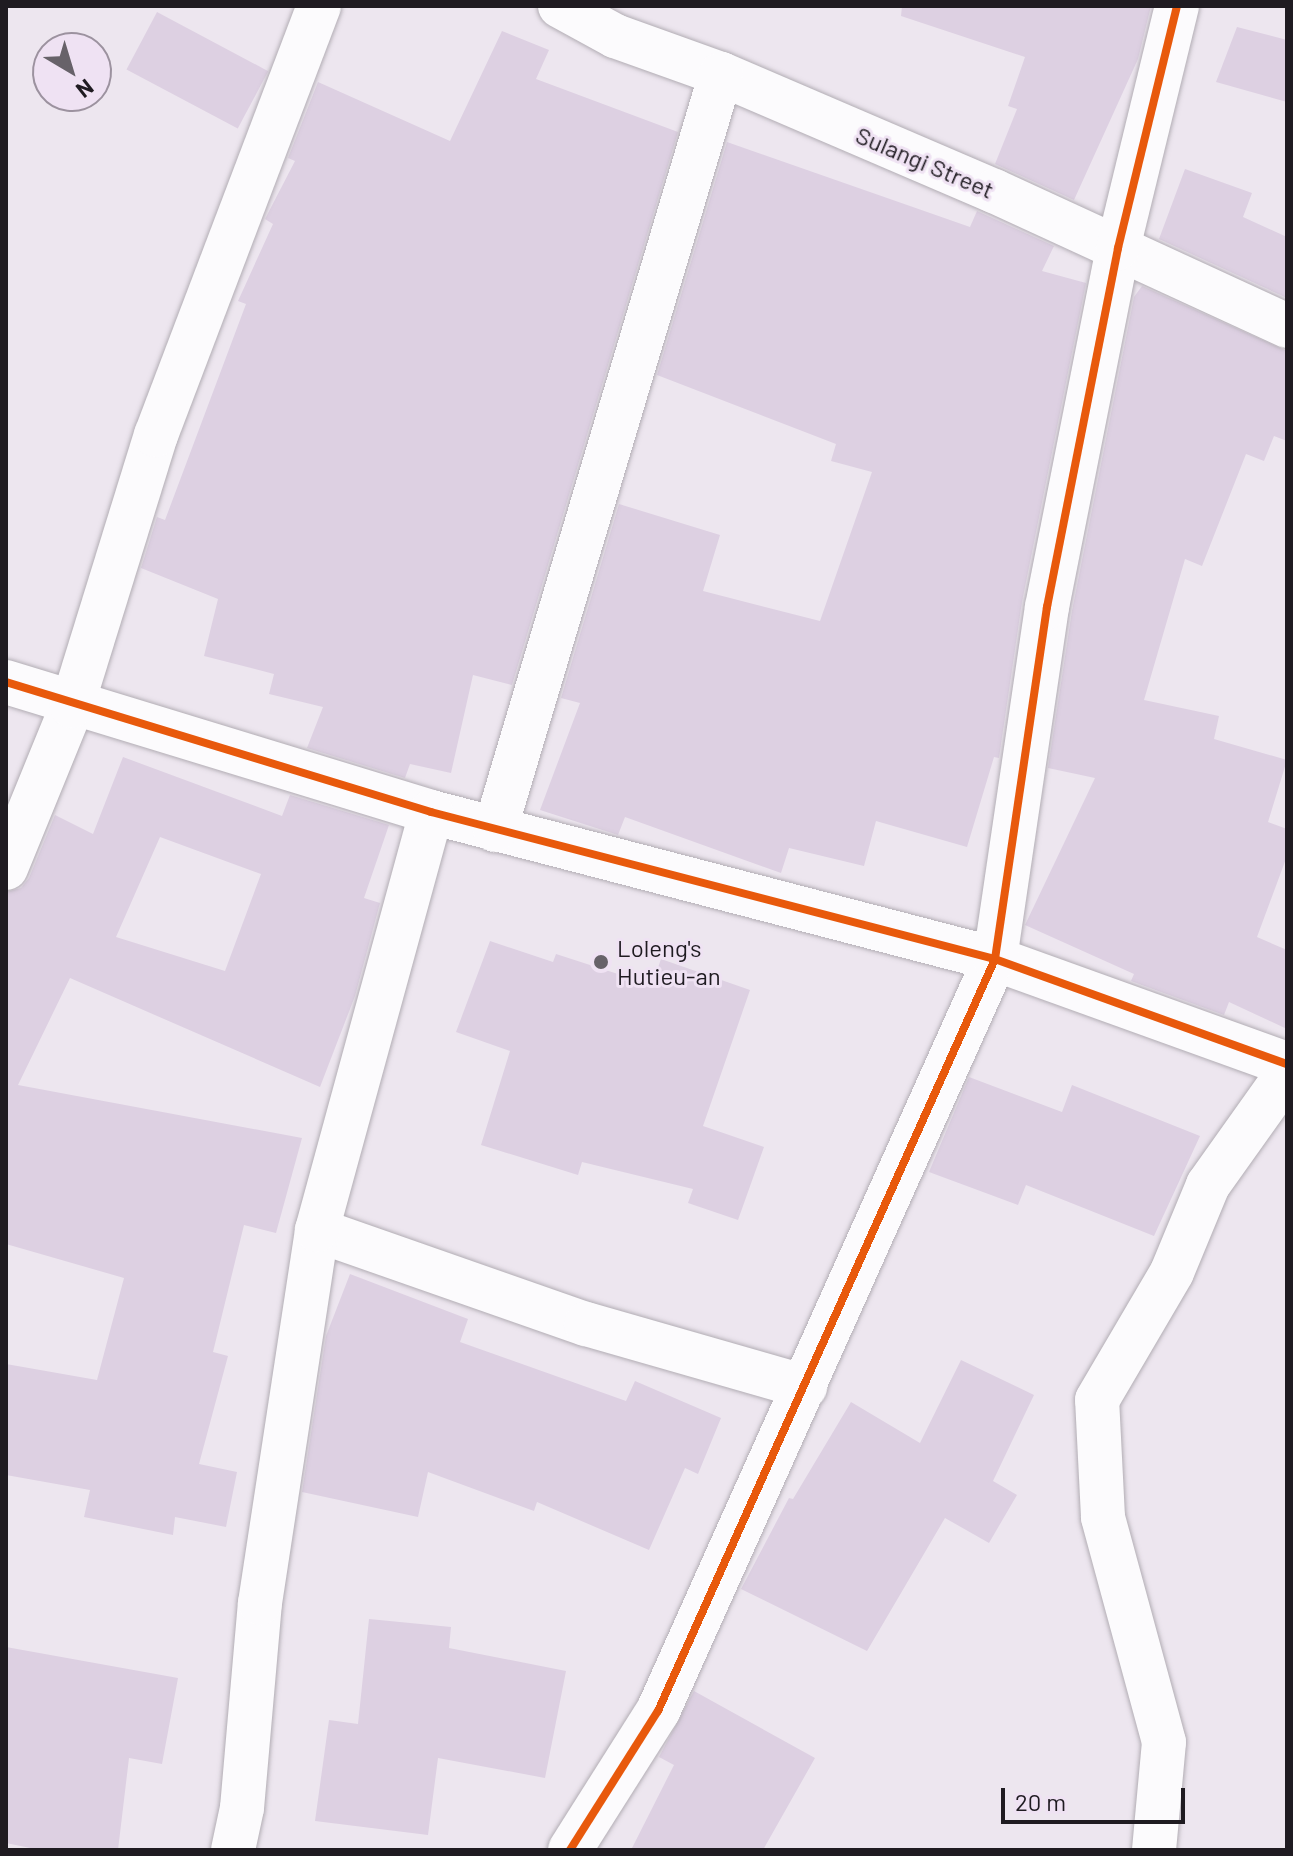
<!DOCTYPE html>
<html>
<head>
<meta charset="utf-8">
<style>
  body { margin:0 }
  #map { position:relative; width:1293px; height:1856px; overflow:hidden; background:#ede6ef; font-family:Barlow,sans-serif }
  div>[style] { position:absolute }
  .building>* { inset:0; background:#ddd0e2; transform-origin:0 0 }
  .roads { filter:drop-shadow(0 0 2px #b2adb4) drop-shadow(0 0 2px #b2adb4) }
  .minor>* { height:44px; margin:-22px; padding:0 22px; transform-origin:22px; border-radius:22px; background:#fcfbfd }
  .cycleway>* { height:8px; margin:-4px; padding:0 4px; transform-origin:4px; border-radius:4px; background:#e8590c }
  .dots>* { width:22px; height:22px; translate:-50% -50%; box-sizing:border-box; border:4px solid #efe2f3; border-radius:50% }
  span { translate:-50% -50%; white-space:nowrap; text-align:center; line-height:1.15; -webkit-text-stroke:6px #efe2f3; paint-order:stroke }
  .street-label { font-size:24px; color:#1f1b21 }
  .poi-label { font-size:24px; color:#1f1b21 }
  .left { translate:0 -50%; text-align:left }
  .frame { position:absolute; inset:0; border:8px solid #1f1b21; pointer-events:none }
  .north { position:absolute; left:32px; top:32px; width:80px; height:80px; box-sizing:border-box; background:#efe2f3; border:2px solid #9c929f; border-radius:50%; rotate:142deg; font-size:22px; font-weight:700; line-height:32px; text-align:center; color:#1f1b21 }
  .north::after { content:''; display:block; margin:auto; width:28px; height:36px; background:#676269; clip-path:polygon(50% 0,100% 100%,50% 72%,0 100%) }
  .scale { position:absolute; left:1001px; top:1788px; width:184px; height:36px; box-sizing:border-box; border:4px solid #1f1b21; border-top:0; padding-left:10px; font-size:24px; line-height:28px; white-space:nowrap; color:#1f1b21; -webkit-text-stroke:6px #efe2f3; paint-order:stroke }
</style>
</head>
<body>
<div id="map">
  <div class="building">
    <div style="clip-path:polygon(902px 6px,1151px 6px,1138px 59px,1074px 200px,995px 164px,1017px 109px,1008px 106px,1025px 57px,901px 16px)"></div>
    <div style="left:157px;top:12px;width:126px;height:65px;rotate:28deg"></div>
    <div style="clip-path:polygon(1237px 27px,1287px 40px,1287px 102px,1216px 82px)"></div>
    <div style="clip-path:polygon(502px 31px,549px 50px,536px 79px,678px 132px,512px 685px,473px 675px,451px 773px,410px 764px,405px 778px,307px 748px,323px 707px,269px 694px,274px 674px,204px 656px,218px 599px,141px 568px,157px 517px,165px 520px,246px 304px,238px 301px,273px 224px,265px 219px,295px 161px,288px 158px,318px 82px,450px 141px)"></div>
    <div style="clip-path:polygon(727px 142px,970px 227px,977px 211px,1054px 246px,1042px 271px,1086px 283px,1022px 602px,999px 758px,994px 757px,967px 847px,876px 821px,864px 866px,789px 848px,781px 873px,625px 817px,618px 835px,540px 810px,580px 703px,561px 698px,619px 504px,720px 535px,703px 591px,820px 621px,872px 472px,831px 461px,836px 444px,657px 375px)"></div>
    <div style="clip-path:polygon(1185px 169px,1252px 193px,1243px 217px,1287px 237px,1287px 298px,1159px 239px)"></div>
    <div style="clip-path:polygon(1142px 286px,1287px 351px,1287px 441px,1274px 436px,1264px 461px,1246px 454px,1202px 566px,1185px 559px,1144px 700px,1219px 716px,1214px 739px,1287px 760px,1268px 822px,1287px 829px,1287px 856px,1257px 937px,1287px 950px,1287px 1029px,1229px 1002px,1224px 1015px,1131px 981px,1134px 974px,1025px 925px,1095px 778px,1048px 768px,1072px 611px,1134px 297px)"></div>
    <div style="clip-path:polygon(evenodd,123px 757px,282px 816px,290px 795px,389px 825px,364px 898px,380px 903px,355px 996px,320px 1087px,70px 978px,18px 1085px,302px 1138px,276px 1233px,244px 1225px,213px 1352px,228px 1356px,199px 1464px,237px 1472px,226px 1527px,175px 1517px,173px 1535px,84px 1517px,90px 1490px,6px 1475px,6px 1364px,97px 1380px,124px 1278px,6px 1244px,6px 892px,21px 888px,29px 878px,55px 815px,93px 834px,123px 757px,160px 837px,261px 874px,225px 971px,116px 937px,160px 837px)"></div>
    <div style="clip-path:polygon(490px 941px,553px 962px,556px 954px,652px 985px,661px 959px,750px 990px,703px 1126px,764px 1147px,738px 1220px,688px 1203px,693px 1189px,582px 1162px,578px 1175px,481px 1145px,510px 1051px,456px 1032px)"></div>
    <div style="clip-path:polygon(969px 1077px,1062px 1112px,1072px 1085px,1200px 1136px,1154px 1236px,1026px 1185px,1018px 1205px,929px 1172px)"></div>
    <div style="clip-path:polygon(350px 1274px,468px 1319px,460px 1342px,626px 1401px,635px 1381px,721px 1418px,698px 1474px,685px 1468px,649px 1550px,537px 1502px,534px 1511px,428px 1472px,418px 1517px,302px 1492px,326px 1336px)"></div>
    <div style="clip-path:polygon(961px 1360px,1034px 1395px,993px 1481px,1017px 1495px,989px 1543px,945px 1518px,867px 1651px,741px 1589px,789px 1498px,793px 1499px,851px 1402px,920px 1443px)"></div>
    <div style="clip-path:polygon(369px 1619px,451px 1627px,449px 1648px,566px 1671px,545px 1778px,438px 1758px,428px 1835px,315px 1821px,329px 1720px,358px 1724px)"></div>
    <div style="clip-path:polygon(6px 1647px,178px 1678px,162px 1764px,129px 1758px,118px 1850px,40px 1850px,6px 1843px)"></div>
    <div style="clip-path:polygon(694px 1691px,815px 1758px,763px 1850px,631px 1850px,674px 1765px,659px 1757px)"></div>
  </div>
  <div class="roads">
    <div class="minor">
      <div style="left:560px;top:6px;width:63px;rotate:28.6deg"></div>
      <div style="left:615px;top:36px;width:113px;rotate:19.7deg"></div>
      <div style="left:721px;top:74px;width:297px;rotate:23.2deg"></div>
      <div style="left:994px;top:191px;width:323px;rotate:24.7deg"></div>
      <div style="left:6px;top:682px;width:444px;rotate:17deg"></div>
      <div style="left:431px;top:812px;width:583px;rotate:14.61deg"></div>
      <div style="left:995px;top:959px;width:310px;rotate:19.8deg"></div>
      <div style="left:495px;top:830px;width:789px;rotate:-73.36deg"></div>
      <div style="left:6px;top:868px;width:175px;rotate:-67.8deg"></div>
      <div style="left:72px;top:706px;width:284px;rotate:-72.8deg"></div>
      <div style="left:156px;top:435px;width:459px;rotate:-69.2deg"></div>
      <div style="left:317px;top:1230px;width:285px;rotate:19.3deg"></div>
      <div style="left:586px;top:1324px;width:228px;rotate:16deg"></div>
      <div style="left:233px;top:1850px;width:43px;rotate:-77.9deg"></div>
      <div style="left:242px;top:1808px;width:206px;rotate:-85deg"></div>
      <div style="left:260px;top:1603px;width:377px;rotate:-81.3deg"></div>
      <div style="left:317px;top:1230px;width:433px;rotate:-74.7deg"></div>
      <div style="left:570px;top:1850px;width:165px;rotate:-57.7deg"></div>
      <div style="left:658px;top:1711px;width:824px;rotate:-65.86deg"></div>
      <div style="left:995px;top:959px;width:356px;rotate:-81.6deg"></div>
      <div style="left:1047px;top:607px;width:366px;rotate:-78.8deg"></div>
      <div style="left:1118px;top:248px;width:249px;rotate:-76.3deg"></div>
      <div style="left:1154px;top:1850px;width:108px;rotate:-84.7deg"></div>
      <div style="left:1164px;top:1742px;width:233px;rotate:-105.2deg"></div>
      <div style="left:1103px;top:1517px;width:117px;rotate:-92.9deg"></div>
      <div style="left:1097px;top:1400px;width:148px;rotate:-59.6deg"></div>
      <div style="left:1172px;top:1272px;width:94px;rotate:-67.5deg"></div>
      <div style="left:1208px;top:1185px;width:136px;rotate:-54.6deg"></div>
    </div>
  </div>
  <div class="cycleway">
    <div style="left:6px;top:682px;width:444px;rotate:17deg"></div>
    <div style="left:431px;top:812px;width:583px;rotate:14.61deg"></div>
    <div style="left:995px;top:959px;width:310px;rotate:19.8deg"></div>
    <div style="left:570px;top:1850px;width:165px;rotate:-57.7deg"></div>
    <div style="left:658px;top:1711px;width:824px;rotate:-65.86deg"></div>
    <div style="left:995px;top:959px;width:356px;rotate:-81.6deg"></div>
    <div style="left:1047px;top:607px;width:366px;rotate:-78.8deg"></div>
    <div style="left:1118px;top:248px;width:249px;rotate:-76.3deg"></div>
  </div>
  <div class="dots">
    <div style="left:601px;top:962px;background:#676269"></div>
  </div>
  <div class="street-label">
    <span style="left:925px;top:162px;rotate:23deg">Sulangi Street</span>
  </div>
  <div class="poi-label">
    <span class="left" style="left:617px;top:962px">Loleng's<br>Hutieu-an</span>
  </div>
  <div class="frame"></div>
  <div class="north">N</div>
  <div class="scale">20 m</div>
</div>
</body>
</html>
